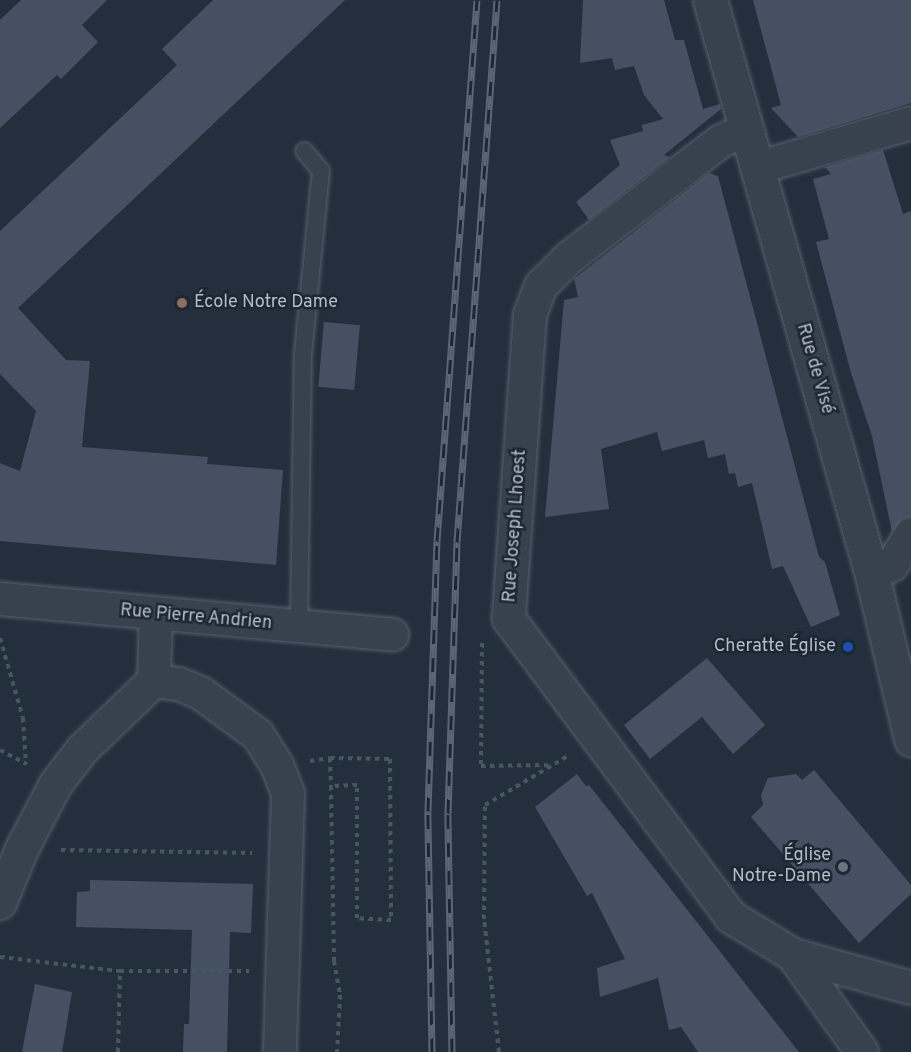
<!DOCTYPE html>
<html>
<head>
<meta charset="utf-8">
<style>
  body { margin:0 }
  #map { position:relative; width:911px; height:1052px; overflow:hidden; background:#242f3e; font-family:Overpass,sans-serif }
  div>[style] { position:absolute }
  .building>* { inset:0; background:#455162; transform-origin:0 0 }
  .path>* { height:4px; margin-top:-2px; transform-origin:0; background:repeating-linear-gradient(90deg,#44595c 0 4.5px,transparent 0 9px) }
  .roads { filter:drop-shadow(0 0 2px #565f6c) drop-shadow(0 0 2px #565f6c) }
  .service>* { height:16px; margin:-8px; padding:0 8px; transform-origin:8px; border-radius:8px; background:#38414e }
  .minor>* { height:32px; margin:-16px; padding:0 16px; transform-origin:16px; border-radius:16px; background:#38414e }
  .tertiary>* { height:33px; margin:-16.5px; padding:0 16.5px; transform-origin:16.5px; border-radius:16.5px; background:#38414e }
  .rail>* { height:7px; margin-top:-3.5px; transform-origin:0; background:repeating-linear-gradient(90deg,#1d2633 0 14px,#5a6575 0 28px); box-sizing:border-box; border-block:2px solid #5a6575 }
  .dots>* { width:16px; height:16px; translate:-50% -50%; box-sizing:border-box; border:3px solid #1d2633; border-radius:50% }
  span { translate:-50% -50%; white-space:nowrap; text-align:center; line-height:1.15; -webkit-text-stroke:5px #1d2633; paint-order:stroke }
  .poi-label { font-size:18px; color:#b4bcc9 }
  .left { translate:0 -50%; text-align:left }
  .right { translate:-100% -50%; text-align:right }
  .street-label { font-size:18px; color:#b4bcc9 }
</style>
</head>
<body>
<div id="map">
  <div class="building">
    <div style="clip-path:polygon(21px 0,107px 0,82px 25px,98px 42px,61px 79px,57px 75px,0 128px,0 20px)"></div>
    <div style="clip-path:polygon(213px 0,345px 0,18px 308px,66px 360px,90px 361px,82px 447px,208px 457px,207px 464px,283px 470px,276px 565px,0 541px,0 463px,20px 471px,36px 411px,0 374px,0 231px,177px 65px,162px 49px)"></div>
    <div style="clip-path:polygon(583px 0,664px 0,675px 40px,684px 40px,703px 109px,720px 104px,721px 109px,664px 155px,670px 157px,589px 220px,576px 202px,620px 165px,610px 140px,643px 131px,642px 125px,663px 119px,644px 95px,634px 66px,615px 70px,612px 58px,580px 63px)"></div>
    <div style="clip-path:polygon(753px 0,911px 0,911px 103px,798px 137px,771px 108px,781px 105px)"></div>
    <div style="clip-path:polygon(883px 150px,903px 214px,911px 211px,911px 517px,902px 519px,892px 532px,872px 436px,851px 373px,816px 242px,829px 239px,813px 179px,831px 174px,825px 167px)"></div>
    <div style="clip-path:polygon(709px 173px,718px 176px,819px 557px,825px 562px,840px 615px,811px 627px,783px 566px,772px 569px,752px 483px,738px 487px,735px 473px,729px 474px,725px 454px,708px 458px,704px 440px,662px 451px,657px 432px,601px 449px,609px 509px,545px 517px,564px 300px,578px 297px,574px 279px)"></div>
    <div style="left:324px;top:322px;width:36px;height:65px;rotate:5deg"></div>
    <div style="clip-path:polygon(707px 658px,765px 725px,733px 754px,702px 717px,650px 759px,624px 725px)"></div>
    <div style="clip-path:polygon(814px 770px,911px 885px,911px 894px,859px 943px,751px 817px,763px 805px,761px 795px,768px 778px,796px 774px,802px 780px)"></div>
    <div style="clip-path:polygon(577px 774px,586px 786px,589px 785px,799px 1052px,698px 1052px,681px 1027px,669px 1030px,658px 978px,600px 997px,597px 968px,625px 959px,592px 893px,587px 896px,535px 807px)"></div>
    <div style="clip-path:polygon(90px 880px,253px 884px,251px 933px,230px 932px,227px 1052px,183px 1052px,184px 1024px,189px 1024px,192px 930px,76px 927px,77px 892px,90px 891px)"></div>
    <div style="clip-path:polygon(35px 984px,72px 992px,62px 1052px,22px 1052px)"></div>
  </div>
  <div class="path">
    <div style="left:0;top:638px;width:83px;rotate:74deg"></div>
    <div style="left:23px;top:718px;width:46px;rotate:86.3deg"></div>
    <div style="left:482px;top:643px;width:123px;rotate:90.5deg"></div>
    <div style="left:481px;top:766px;width:71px;rotate:-0.8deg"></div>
    <div style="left:0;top:750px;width:30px;rotate:28deg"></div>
    <div style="left:330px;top:758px;width:60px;rotate:1deg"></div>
    <div style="left:390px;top:759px;width:161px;rotate:89.6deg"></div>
    <div style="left:391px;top:920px;width:34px;rotate:-177deg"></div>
    <div style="left:357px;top:918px;width:133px;rotate:-90deg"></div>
    <div style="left:357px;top:785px;width:26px;rotate:178deg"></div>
    <div style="left:331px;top:786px;width:175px;rotate:89deg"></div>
    <div style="left:334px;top:961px;width:35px;rotate:80deg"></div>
    <div style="left:340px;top:995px;width:57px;rotate:93deg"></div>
    <div style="left:310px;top:761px;width:20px;rotate:-9deg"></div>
    <div style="left:330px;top:758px;width:28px;rotate:88deg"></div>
    <div style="left:61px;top:850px;width:191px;rotate:0.9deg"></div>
    <div style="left:0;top:957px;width:121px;rotate:6.7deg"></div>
    <div style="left:120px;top:971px;width:129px"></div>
    <div style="left:118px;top:1052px;width:81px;rotate:-88.6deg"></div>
    <div style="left:499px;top:1052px;width:134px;rotate:-96.4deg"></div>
    <div style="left:484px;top:919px;width:114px;rotate:-89.5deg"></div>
    <div style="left:485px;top:805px;width:96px;rotate:-30.6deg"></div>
  </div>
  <div class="roads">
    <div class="service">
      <div style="left:299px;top:627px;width:273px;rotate:-89.2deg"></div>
      <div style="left:303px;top:354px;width:184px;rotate:-84.4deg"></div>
      <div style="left:321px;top:171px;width:26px;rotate:-130deg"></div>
    </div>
    <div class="minor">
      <div style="left:746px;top:130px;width:27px;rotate:156deg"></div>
      <div style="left:721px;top:141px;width:192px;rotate:142.4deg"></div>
      <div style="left:569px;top:258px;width:40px;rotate:135deg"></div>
      <div style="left:541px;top:286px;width:31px;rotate:111deg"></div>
      <div style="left:530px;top:315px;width:305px;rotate:94deg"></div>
      <div style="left:509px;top:619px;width:372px;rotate:53.3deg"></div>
      <div style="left:731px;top:917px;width:73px;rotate:31.5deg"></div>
      <div style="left:793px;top:955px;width:123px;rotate:15.6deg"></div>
      <div style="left:757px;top:168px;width:160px;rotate:-16.3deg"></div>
      <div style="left:872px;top:575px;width:22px;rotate:-27deg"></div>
      <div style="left:892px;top:565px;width:36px;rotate:-58deg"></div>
      <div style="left:0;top:599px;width:394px;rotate:5.2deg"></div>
      <div style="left:154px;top:681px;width:25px;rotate:7deg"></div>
      <div style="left:179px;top:684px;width:25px;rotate:23deg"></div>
      <div style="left:202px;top:694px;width:69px;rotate:36.2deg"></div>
      <div style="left:258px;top:735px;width:36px;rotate:58deg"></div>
      <div style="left:277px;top:765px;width:31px;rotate:69deg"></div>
      <div style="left:288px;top:794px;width:258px;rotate:91.8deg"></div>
      <div style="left:0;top:903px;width:58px;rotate:-67.8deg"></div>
      <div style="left:22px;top:849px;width:73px;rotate:-62.4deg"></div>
      <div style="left:56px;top:784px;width:44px;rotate:-52.4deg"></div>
      <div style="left:83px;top:749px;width:98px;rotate:-43.8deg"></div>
      <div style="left:154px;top:681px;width:67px;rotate:-88.3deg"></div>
      <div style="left:793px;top:955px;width:119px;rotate:54.6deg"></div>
    </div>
    <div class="tertiary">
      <div style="left:710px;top:0;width:597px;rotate:74.27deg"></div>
      <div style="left:872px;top:575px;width:169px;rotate:76.6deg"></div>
    </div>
  </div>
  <div class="rail">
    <div style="left:432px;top:1052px;width:241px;rotate:-91deg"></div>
    <div style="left:428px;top:811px;width:270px;rotate:-88.1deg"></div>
    <div style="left:437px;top:541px;width:542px;rotate:-85.77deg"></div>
    <div style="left:452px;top:1052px;width:239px;rotate:-91deg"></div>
    <div style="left:448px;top:813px;width:271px;rotate:-88.1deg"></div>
    <div style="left:457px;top:542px;width:543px;rotate:-85.78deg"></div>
  </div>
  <div class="dots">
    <div style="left:182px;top:303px;background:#8d6e63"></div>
    <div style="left:848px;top:647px;background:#1a4fb4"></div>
    <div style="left:843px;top:867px;background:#6b7280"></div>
  </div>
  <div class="poi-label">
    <span class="left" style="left:194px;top:303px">École Notre Dame</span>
    <span class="right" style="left:836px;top:647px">Cheratte Église</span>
    <span class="right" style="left:831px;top:867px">Église<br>Notre-Dame</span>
  </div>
  <div class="street-label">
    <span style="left:814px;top:369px;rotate:74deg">Rue de Visé</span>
    <span style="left:516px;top:526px;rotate:-86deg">Rue Joseph Lhoest</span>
    <span style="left:196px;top:618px;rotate:5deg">Rue Pierre Andrien</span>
  </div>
</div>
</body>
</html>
